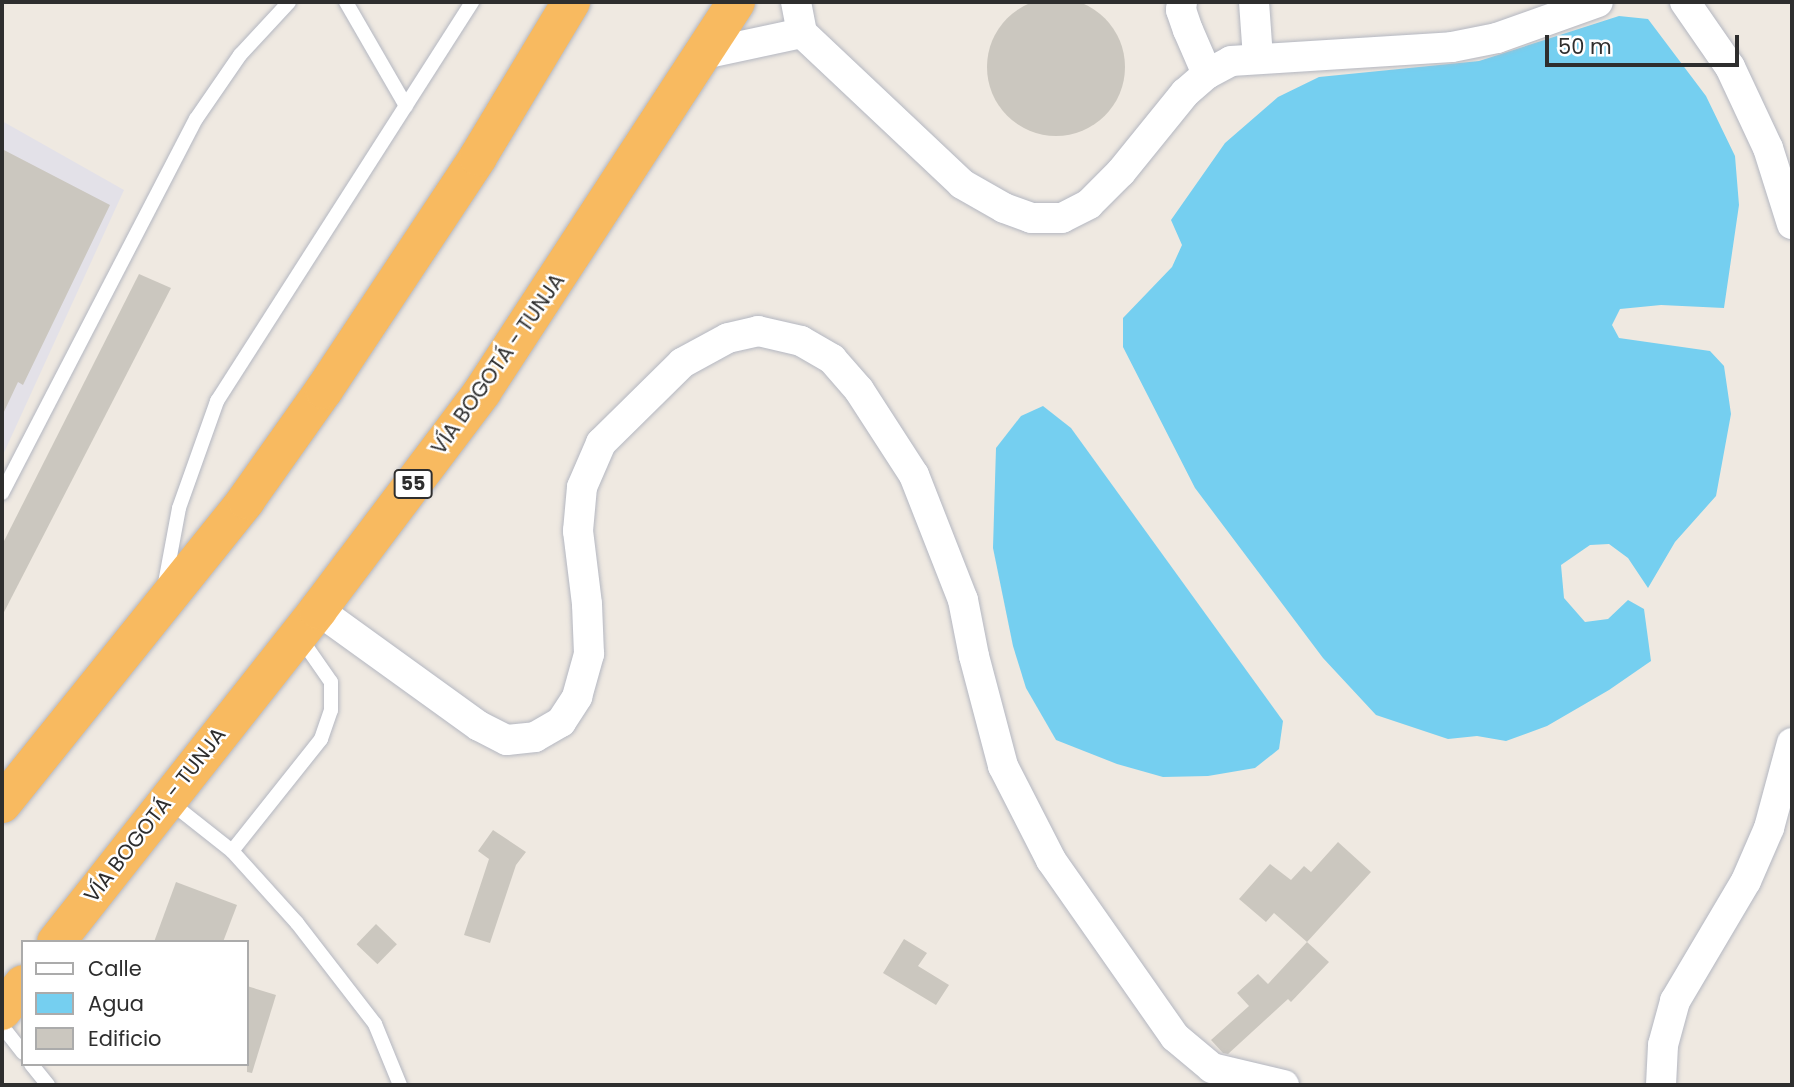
<!DOCTYPE html>
<html>
<head>
<meta charset="utf-8">
<style>
  body { margin:0 }
  #map { position:relative; width:1794px; height:1087px; overflow:hidden; background:#efe9e1; font-family:Poppins,sans-serif }
  div>[style] { position:absolute }
  .industrial>* { inset:0; background:#e3e1e8 }
  .water>* { inset:0; background:#75cff0 }
  .building>* { inset:0; background:#cbc7bf; transform-origin:0 0 }
  .round { border-radius:50% }
  .roads { filter:drop-shadow(0 0 2px #b4b7c1) drop-shadow(0 0 2px #b4b7c1) }
  .service>* { height:14px; margin:-7px; padding:0 7px; transform-origin:7px; border-radius:7px; background:#fff }
  .minor>* { height:30px; margin:-15px; padding:0 15px; transform-origin:15px; border-radius:15px; background:#fff }
  .trunk>* { height:38px; margin:-19px; padding:0 19px; transform-origin:19px; border-radius:19px; background:#f8ba60 }
  span { translate:-50% -50%; white-space:nowrap; text-align:center; line-height:1.15; -webkit-text-stroke:5px #fff; paint-order:stroke }
  .shield-label span { padding:2px 5px; background:#fff; border:2px solid; border-radius:5px; -webkit-text-stroke-width:0 }
  .shield-label { font-size:19px; color:#2e2e2e; font-weight:700 }
  .street-label { font-size:21px; color:#2e2e2e }
  .frame { position:absolute; inset:0; border:4px solid #2e2e2e; pointer-events:none }
  .legend { position:absolute; left:21px; top:940px; width:228px; height:126px; box-sizing:border-box; background:#fff; border:2px solid #ababab; margin:0; padding:9px 12px; list-style:none; font-size:21px; color:#2e2e2e }
  .legend li { display:flex; align-items:center; gap:14px; height:35px }
  .legend b { width:35px; border:2px solid #ababab }
  .scale { position:absolute; left:1545px; top:35px; width:194px; height:32px; box-sizing:border-box; border:4px solid #2e2e2e; border-top:0; padding-left:9px; font-size:21px; line-height:24px; white-space:nowrap; color:#2e2e2e; -webkit-text-stroke:5px #fff; paint-order:stroke }
</style>
</head>
<body>
<div id="map">
  <div class="industrial">
    <div style="clip-path:polygon(2px 121px,124px 190px,2px 457px)"></div>
  </div>
  <div class="water">
    <div style="clip-path:polygon(1619px 16px,1648px 19px,1706px 96px,1735px 156px,1739px 205px,1724px 308px,1661px 305px,1620px 309px,1612px 325px,1619px 338px,1710px 351px,1724px 366px,1731px 414px,1716px 496px,1675px 542px,1648px 588px,1628px 558px,1609px 544px,1590px 545px,1561px 565px,1564px 598px,1585px 622px,1608px 619px,1628px 600px,1644px 609px,1651px 661px,1609px 690px,1547px 726px,1506px 741px,1477px 736px,1448px 739px,1376px 715px,1323px 658px,1195px 488px,1123px 347px,1123px 318px,1172px 267px,1182px 245px,1171px 220px,1225px 143px,1278px 97px,1319px 77px,1479px 61px)"></div>
    <div style="clip-path:polygon(1043px 406px,1071px 428px,1283px 721px,1279px 749px,1255px 768px,1208px 776px,1163px 777px,1117px 764px,1056px 740px,1026px 688px,1013px 646px,993px 548px,996px 448px,1021px 416px)"></div>
  </div>
  <div class="building">
    <div class="round" style="left:987px;top:-2px;width:138px;height:138px"></div>
    <div style="clip-path:polygon(2px 149px,110px 205px,23px 385px,18px 382px,2px 416px)"></div>
    <div style="clip-path:polygon(139px 274px,171px 288px,2px 616px,2px 545px)"></div>
    <div style="clip-path:polygon(493px 830px,526px 852px,516px 865px,490px 943px,464px 935px,489px 859px,478px 851px)"></div>
    <div style="clip-path:polygon(1338px 842px,1371px 872px,1307px 942px,1274px 913px,1266px 922px,1239px 899px,1270px 864px,1291px 880px,1304px 866px,1311px 872px)"></div>
    <div style="clip-path:polygon(176px 882px,237px 905px,223px 942px,154px 942px)"></div>
    <div style="left:376px;top:924px;width:29px;height:28px;rotate:44deg"></div>
    <div style="clip-path:polygon(904px 939px,927px 953px,918px 966px,949px 985px,936px 1005px,883px 973px)"></div>
    <div style="clip-path:polygon(1307px 942px,1329px 962px,1291px 1002px,1288px 999px,1228px 1054px,1223px 1053px,1211px 1040px,1249px 1006px,1237px 993px,1258px 974px,1268px 984px)"></div>
    <div style="clip-path:polygon(247px 986px,276px 995px,252px 1073px,247px 1072px)"></div>
  </div>
  <div class="roads">
    <div class="service">
      <div style="left:346px;top:2px;width:120px;rotate:60deg"></div>
      <div style="left:2px;top:493px;width:421px;rotate:-62.6deg"></div>
      <div style="left:196px;top:119px;width:78px;rotate:-55.5deg"></div>
      <div style="left:240px;top:55px;width:72px;rotate:-47.2deg"></div>
      <div style="left:165px;top:583px;width:76px;rotate:-79.4deg"></div>
      <div style="left:179px;top:508px;width:114px;rotate:-70.4deg"></div>
      <div style="left:217px;top:401px;width:474px;rotate:-57.4deg"></div>
      <div style="left:170px;top:802px;width:79px;rotate:38.3deg"></div>
      <div style="left:232px;top:851px;width:97px;rotate:47.9deg"></div>
      <div style="left:297px;top:923px;width:128px;rotate:52.3deg"></div>
      <div style="left:375px;top:1024px;width:66px;rotate:67.7deg"></div>
      <div style="left:232px;top:851px;width:143px;rotate:-51.5deg"></div>
      <div style="left:321px;top:739px;width:31px;rotate:-71deg"></div>
      <div style="left:331px;top:710px;width:28px;rotate:-90deg"></div>
      <div style="left:331px;top:682px;width:56px;rotate:-124.8deg"></div>
      <div style="left:2px;top:1026px;width:34px;rotate:52deg"></div>
      <div style="left:31px;top:1064px;width:27px;rotate:51deg"></div>
    </div>
    <div class="minor">
      <div style="left:796px;top:2px;width:32px;rotate:79deg"></div>
      <div style="left:802px;top:33px;width:220px;rotate:43.3deg"></div>
      <div style="left:962px;top:184px;width:48px;rotate:29.7deg"></div>
      <div style="left:1004px;top:208px;width:29px;rotate:20deg"></div>
      <div style="left:1031px;top:218px;width:31px"></div>
      <div style="left:1062px;top:218px;width:30px;rotate:-27deg"></div>
      <div style="left:1089px;top:204px;width:45px;rotate:-45deg"></div>
      <div style="left:1121px;top:172px;width:102px;rotate:-51deg"></div>
      <div style="left:1185px;top:93px;width:29px;rotate:-41deg"></div>
      <div style="left:1207px;top:74px;width:27px;rotate:-28deg"></div>
      <div style="left:1231px;top:61px;width:221px;rotate:-3.6deg"></div>
      <div style="left:1452px;top:47px;width:46px;rotate:-11.3deg"></div>
      <div style="left:1497px;top:38px;width:107px;rotate:-19.6deg"></div>
      <div style="left:1182px;top:2px;width:8px;rotate:97deg"></div>
      <div style="left:1181px;top:10px;width:21px;rotate:71deg"></div>
      <div style="left:1188px;top:30px;width:48px;rotate:66.6deg"></div>
      <div style="left:1254px;top:2px;width:56px;rotate:85.9deg"></div>
      <div style="left:1685px;top:2px;width:79px;rotate:55.3deg"></div>
      <div style="left:1730px;top:67px;width:89px;rotate:64.9deg"></div>
      <div style="left:1768px;top:148px;width:80px;rotate:72.5deg"></div>
      <div style="left:704px;top:54px;width:100px;rotate:-12.1deg"></div>
      <div style="left:318px;top:610px;width:198px;rotate:35.8deg"></div>
      <div style="left:479px;top:726px;width:31px;rotate:27deg"></div>
      <div style="left:507px;top:740px;width:28px;rotate:-6deg"></div>
      <div style="left:535px;top:737px;width:30px;rotate:-30deg"></div>
      <div style="left:561px;top:722px;width:30px;rotate:-57deg"></div>
      <div style="left:577px;top:697px;width:45px;rotate:-74.4deg"></div>
      <div style="left:589px;top:654px;width:50px;rotate:-92.3deg"></div>
      <div style="left:587px;top:604px;width:74px;rotate:-97deg"></div>
      <div style="left:578px;top:531px;width:44px;rotate:-84.8deg"></div>
      <div style="left:582px;top:487px;width:48px;rotate:-66.6deg"></div>
      <div style="left:601px;top:443px;width:114px;rotate:-44.6deg"></div>
      <div style="left:682px;top:363px;width:52px;rotate:-28.5deg"></div>
      <div style="left:728px;top:338px;width:31px;rotate:-13deg"></div>
      <div style="left:758px;top:331px;width:44px;rotate:13.1deg"></div>
      <div style="left:801px;top:341px;width:36px;rotate:30deg"></div>
      <div style="left:832px;top:359px;width:41px;rotate:48.9deg"></div>
      <div style="left:859px;top:390px;width:101px;rotate:57.1deg"></div>
      <div style="left:914px;top:475px;width:134px;rotate:68.6deg"></div>
      <div style="left:963px;top:600px;width:57px;rotate:78.9deg"></div>
      <div style="left:974px;top:656px;width:114px;rotate:75.2deg"></div>
      <div style="left:1003px;top:766px;width:106px;rotate:62.9deg"></div>
      <div style="left:1051px;top:860px;width:216px;rotate:55deg"></div>
      <div style="left:1175px;top:1037px;width:48px;rotate:40deg"></div>
      <div style="left:1212px;top:1068px;width:74px;rotate:13.3deg"></div>
      <div style="left:1661px;top:1085px;width:40px;rotate:-87.1deg"></div>
      <div style="left:1663px;top:1045px;width:46px;rotate:-74.7deg"></div>
      <div style="left:1675px;top:1001px;width:139px;rotate:-59.4deg"></div>
      <div style="left:1746px;top:881px;width:58px;rotate:-66.5deg"></div>
      <div style="left:1769px;top:828px;width:88px;rotate:-74.9deg"></div>
    </div>
    <div class="trunk">
      <div style="left:2px;top:804px;width:390px;rotate:-51.2deg"></div>
      <div style="left:246px;top:500px;width:135px;rotate:-54.7deg"></div>
      <div style="left:324px;top:390px;width:279px;rotate:-56.5deg"></div>
      <div style="left:478px;top:157px;width:181px;rotate:-59deg"></div>
      <div style="left:56px;top:942px;width:423px;rotate:-51.7deg"></div>
      <div style="left:318px;top:610px;width:273px;rotate:-53deg"></div>
      <div style="left:482px;top:392px;width:465px;rotate:-56.9deg"></div>
      <div style="left:2px;top:1011px;width:34px;rotate:-52deg"></div>
    </div>
  </div>
  <div class="shield-label">
    <span style="left:413px;top:484px">55</span>
  </div>
  <div class="street-label">
    <span style="left:498px;top:364px;rotate:-55deg">VÍA BOGOTÁ - TUNJA</span>
    <span style="left:155px;top:815px;rotate:-52deg">VÍA BOGOTÁ - TUNJA</span>
  </div>
  <div class="frame"></div>
  <ul class="legend">
  <li><b style="height:9px;background:#fff"></b>Calle</li>
  <li><b style="height:19px;background:#75cff0"></b>Agua</li>
  <li><b style="height:19px;background:#cbc7bf"></b>Edificio</li>
  </ul>
  <div class="scale">50 m</div>
</div>
</body>
</html>
